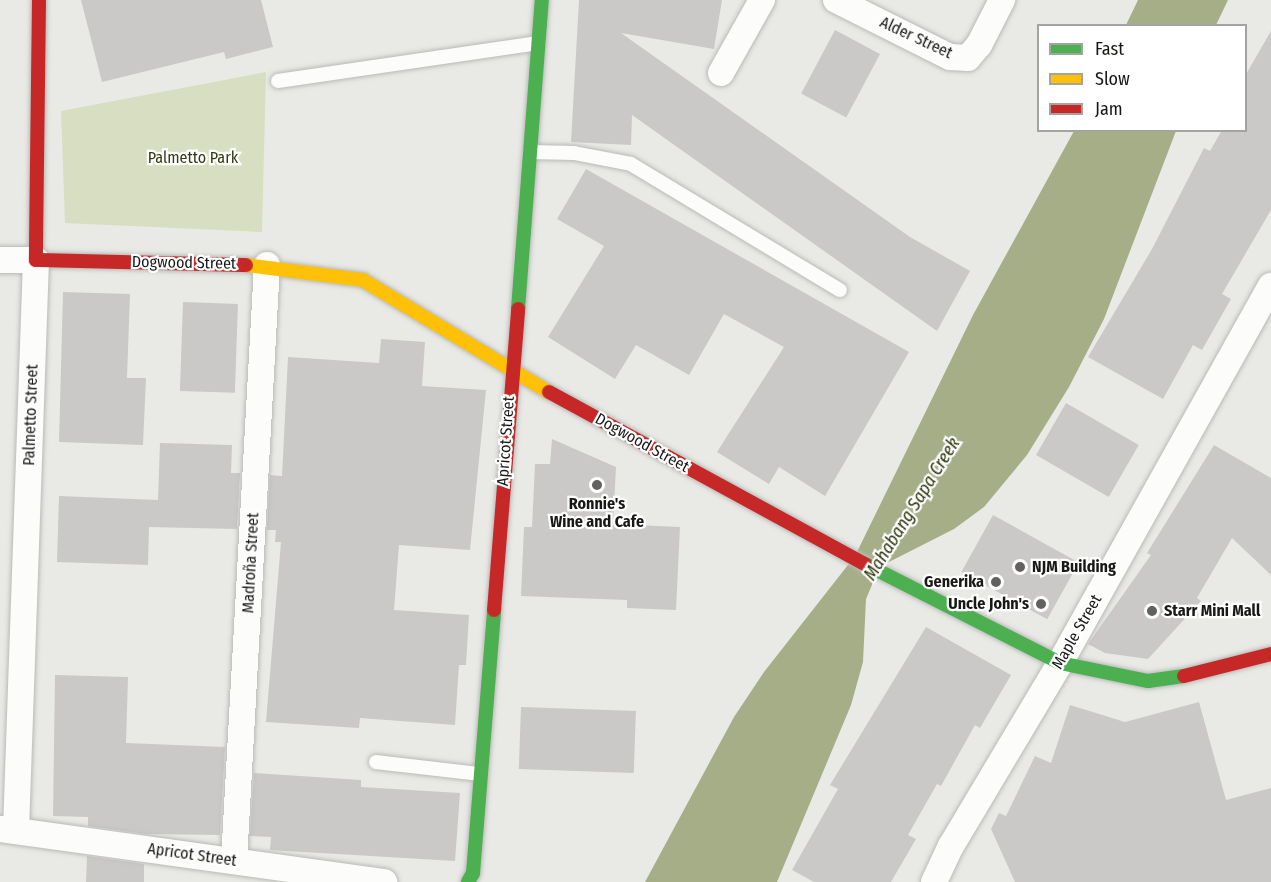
<!DOCTYPE html>
<html>
<head>
<meta charset="utf-8">
<style>
  body { margin:0 }
  #map { position:relative; width:1271px; height:882px; overflow:hidden; background:#e9eae6; font-family:"Fira Sans Condensed",sans-serif }
  div>[style] { position:absolute }
  .green>* { inset:0; background:#d8dec2 }
  .water>* { inset:0; background:#a6ae88 }
  .building>* { inset:0; background:#cac9c8; transform-origin:0 0 }
  .roads { filter:drop-shadow(0 0 2px #b9bab7) drop-shadow(0 0 2px #b9bab7) }
  .lane>* { height:14px; margin:-7px; padding:0 7px; transform-origin:7px; border-radius:7px; background:#fcfcfb }
  .street>* { height:26px; margin:-13px; padding:0 13px; transform-origin:13px; border-radius:13px; background:#fcfcfb }
  .fast>* { height:14px; margin:-7px; padding:0 7px; transform-origin:7px; border-radius:7px; background:#4caf50 }
  .slow>* { height:14px; margin:-7px; padding:0 7px; transform-origin:7px; border-radius:7px; background:#ffc107 }
  .jam>* { height:14px; margin:-7px; padding:0 7px; transform-origin:7px; border-radius:7px; background:#c62828 }
  .dots>* { width:16px; height:16px; translate:-50% -50%; box-sizing:border-box; border:3px solid #fff; border-radius:50% }
  span { translate:-50% -50%; white-space:nowrap; text-align:center; line-height:1.15; -webkit-text-stroke:4.5px #fff; paint-order:stroke }
  .street-label { font-size:16px; color:#181816 }
  .park-label { font-size:16px; color:#353c12 }
  .poi-label { font-size:16px; color:#181816; font-weight:700 }
  .left { translate:0 -50%; text-align:left }
  .right { translate:-100% -50%; text-align:right }
  .water-label { font-size:18px; color:#2f360c; font-style:italic }
  .legend { position:absolute; left:1037px; top:24px; width:210px; height:108px; box-sizing:border-box; background:#fff; border:2px solid #a3a3a2; margin:0; padding:8px 10px; list-style:none; font-size:18px; color:#181816 }
  .legend li { display:flex; align-items:center; gap:12px; height:30px }
  .legend b { width:30px; border:2px solid #a3a3a2 }
</style>
</head>
<body>
<div id="map">
  <div class="green">
    <div style="clip-path:polygon(266px 72px,262px 232px,65px 223px,61px 111px)"></div>
  </div>
  <div class="water">
    <div style="clip-path:polygon(1138px 0,1228px 0,1216px 25px,1126px 25px)"></div>
    <div style="clip-path:polygon(1074px 131px,1176px 131px,1104px 319px,1069px 387px,1027px 455px,984px 507px,954px 529px,887px 563px,874px 580px,866px 599px,863px 662px,851px 705px,777px 882px,645px 882px,734px 717px,764px 672px,855px 556px,973px 315px)"></div>
  </div>
  <div class="building">
    <div style="clip-path:polygon(81px 0,261px 0,273px 47px,226px 59px,224px 52px,102px 82px)"></div>
    <div style="clip-path:polygon(579px 0,722px 0,714px 49px,621px 33px,910px 237px,970px 271px,937px 331px,632px 115px,631px 145px,571px 142px)"></div>
    <div style="left:835px;top:30px;width:51px;height:72px;rotate:28deg"></div>
    <div style="clip-path:polygon(1271px 31px,1271px 210px,1222px 294px,1231px 299px,1202px 350px,1193px 345px,1163px 399px,1088px 357px,1152px 249px,1204px 148px,1210px 151px,1222px 130px,1245px 130px,1245px 76px)"></div>
    <div style="clip-path:polygon(586px 169px,909px 352px,825px 496px,779px 467px,769px 484px,717px 452px,784px 347px,724px 314px,689px 375px,636px 345px,615px 379px,548px 337px,604px 246px,557px 219px)"></div>
    <div style="clip-path:polygon(63px 292px,130px 294px,127px 378px,146px 378px,143px 445px,59px 442px)"></div>
    <div style="left:183px;top:302px;width:55px;height:89px;rotate:2deg"></div>
    <div style="clip-path:polygon(381px 339px,425px 342px,422px 386px,486px 390px,470px 550px,399px 545px,394px 610px,469px 615px,466px 665px,459px 665px,455px 725px,360px 718px,359px 728px,266px 722px,281px 542px,275px 542px,276px 530px,267px 530px,270px 475px,282px 476px,288px 357px,379px 363px)"></div>
    <div style="left:1066px;top:403px;width:84px;height:60px;rotate:30deg"></div>
    <div style="clip-path:polygon(552px 439px,616px 467px,613px 524px,680px 527px,676px 610px,627px 608px,627px 600px,521px 596px,524px 527px,532px 527px,535px 464px,550px 464px)"></div>
    <div style="clip-path:polygon(160px 443px,232px 445px,231px 473px,240px 473px,237px 529px,149px 527px,148px 565px,57px 562px,59px 496px,158px 500px)"></div>
    <div style="clip-path:polygon(1214px 445px,1271px 478px,1271px 575px,1232px 538px,1197px 598px,1201px 601px,1148px 659px,1105px 653px,1088px 644px,1151px 555px,1147px 553px)"></div>
    <div style="left:993px;top:515px;width:98px;height:65px;rotate:29deg"></div>
    <div style="clip-path:polygon(926px 627px,1011px 675px,980px 728px,975px 725px,941px 786px,937px 784px,908px 835px,916px 839px,891px 882px,814px 882px,792px 870px,838px 789px,830px 785px)"></div>
    <div style="clip-path:polygon(55px 675px,128px 677px,126px 743px,225px 747px,220px 835px,145px 834px,88px 826px,88px 817px,53px 816px)"></div>
    <div style="clip-path:polygon(1199px 702px,1226px 800px,1271px 788px,1271px 882px,1015px 882px,991px 829px,999px 813px,1006px 816px,1035px 756px,1051px 763px,1070px 705px,1125px 722px)"></div>
    <div style="left:521px;top:707px;width:115px;height:62px;rotate:2deg"></div>
    <div style="clip-path:polygon(254px 773px,361px 780px,361px 787px,460px 793px,455px 861px,270px 850px,271px 837px,250px 836px)"></div>
    <div style="clip-path:polygon(87px 856px,144px 864px,144px 882px,86px 882px)"></div>
  </div>
  <div class="roads">
    <div class="lane">
      <div style="left:278px;top:81px;width:263px;rotate:-8.3deg"></div>
      <div style="left:530px;top:152px;width:44px;rotate:1.3deg"></div>
      <div style="left:574px;top:153px;width:58px;rotate:10.9deg"></div>
      <div style="left:631px;top:164px;width:244px;rotate:31.1deg"></div>
      <div style="left:376px;top:762px;width:105px;rotate:6.6deg"></div>
    </div>
    <div class="street">
      <div style="left:836px;top:0;width:127px;rotate:26.6deg"></div>
      <div style="left:950px;top:57px;width:18px;rotate:3deg"></div>
      <div style="left:968px;top:58px;width:17px;rotate:-50deg"></div>
      <div style="left:979px;top:45px;width:51px;rotate:-62.9deg"></div>
      <div style="left:721px;top:73px;width:84px;rotate:-60.7deg"></div>
      <div style="left:0;top:260px;width:36px"></div>
      <div style="left:36px;top:260px;width:571px;rotate:92.01deg"></div>
      <div style="left:1px;top:829px;width:387px;rotate:7.9deg"></div>
      <div style="left:234px;top:861px;width:597px;rotate:-86.83deg"></div>
      <div style="left:934px;top:882px;width:40px;rotate:-65deg"></div>
      <div style="left:951px;top:846px;width:213px;rotate:-59.2deg"></div>
      <div style="left:1060px;top:663px;width:432px;rotate:-60.8deg"></div>
    </div>
    <div class="fast">
      <div style="left:518px;top:309px;width:310px;rotate:-85.6deg"></div>
      <div style="left:865px;top:564px;width:219px;rotate:26.9deg"></div>
      <div style="left:1060px;top:663px;width:90px;rotate:11.6deg"></div>
      <div style="left:1148px;top:681px;width:36px;rotate:-8deg"></div>
      <div style="left:468px;top:882px;width:10px;rotate:-61deg"></div>
      <div style="left:473px;top:873px;width:264px;rotate:-85.4deg"></div>
    </div>
    <div class="slow">
      <div style="left:246px;top:265px;width:118px;rotate:7.3deg"></div>
      <div style="left:363px;top:280px;width:217px;rotate:31.1deg"></div>
    </div>
    <div class="jam">
      <div style="left:39px;top:0;width:260px;rotate:90.7deg"></div>
      <div style="left:36px;top:260px;width:210px;rotate:1.4deg"></div>
      <div style="left:549px;top:392px;width:360px;rotate:28.6deg"></div>
      <div style="left:494px;top:610px;width:302px;rotate:-85.4deg"></div>
      <div style="left:1184px;top:676px;width:90px;rotate:-14.2deg"></div>
    </div>
  </div>
  <div class="dots">
    <div style="left:597px;top:485px;background:#61625f"></div>
    <div style="left:1020px;top:567px;background:#61625f"></div>
    <div style="left:996px;top:582px;background:#61625f"></div>
    <div style="left:1041px;top:604px;background:#61625f"></div>
    <div style="left:1152px;top:611px;background:#61625f"></div>
  </div>
  <div class="street-label">
    <span style="left:916px;top:38px;rotate:25deg">Alder Street</span>
    <span style="left:184px;top:263px;rotate:1deg">Dogwood Street</span>
    <span style="left:31px;top:415px;rotate:-88deg">Palmetto Street</span>
    <span style="left:506px;top:441px;rotate:-86deg">Apricot Street</span>
    <span style="left:642px;top:443px;rotate:29deg">Dogwood Street</span>
    <span style="left:251px;top:563px;rotate:-87deg">Madroña Street</span>
    <span style="left:1077px;top:632px;rotate:-60deg">Maple Street</span>
    <span style="left:192px;top:855px;rotate:8deg">Apricot Street</span>
  </div>
  <div class="park-label">
    <span style="left:193px;top:158px">Palmetto Park</span>
  </div>
  <div class="poi-label">
    <span style="left:597px;top:513px">Ronnie's<br>Wine and Cafe</span>
    <span class="left" style="left:1032px;top:567px">NJM Building</span>
    <span class="right" style="left:984px;top:582px">Generika</span>
    <span class="right" style="left:1029px;top:604px">Uncle John's</span>
    <span class="left" style="left:1164px;top:611px">Starr Mini Mall</span>
  </div>
  <div class="water-label">
    <span style="left:912px;top:509px;rotate:-58deg">Mahabang Sapa Creek</span>
  </div>
  <ul class="legend">
  <li><b style="height:8px;background:#4caf50"></b>Fast</li>
  <li><b style="height:8px;background:#ffc107"></b>Slow</li>
  <li><b style="height:8px;background:#c62828"></b>Jam</li>
  </ul>
</div>
</body>
</html>
